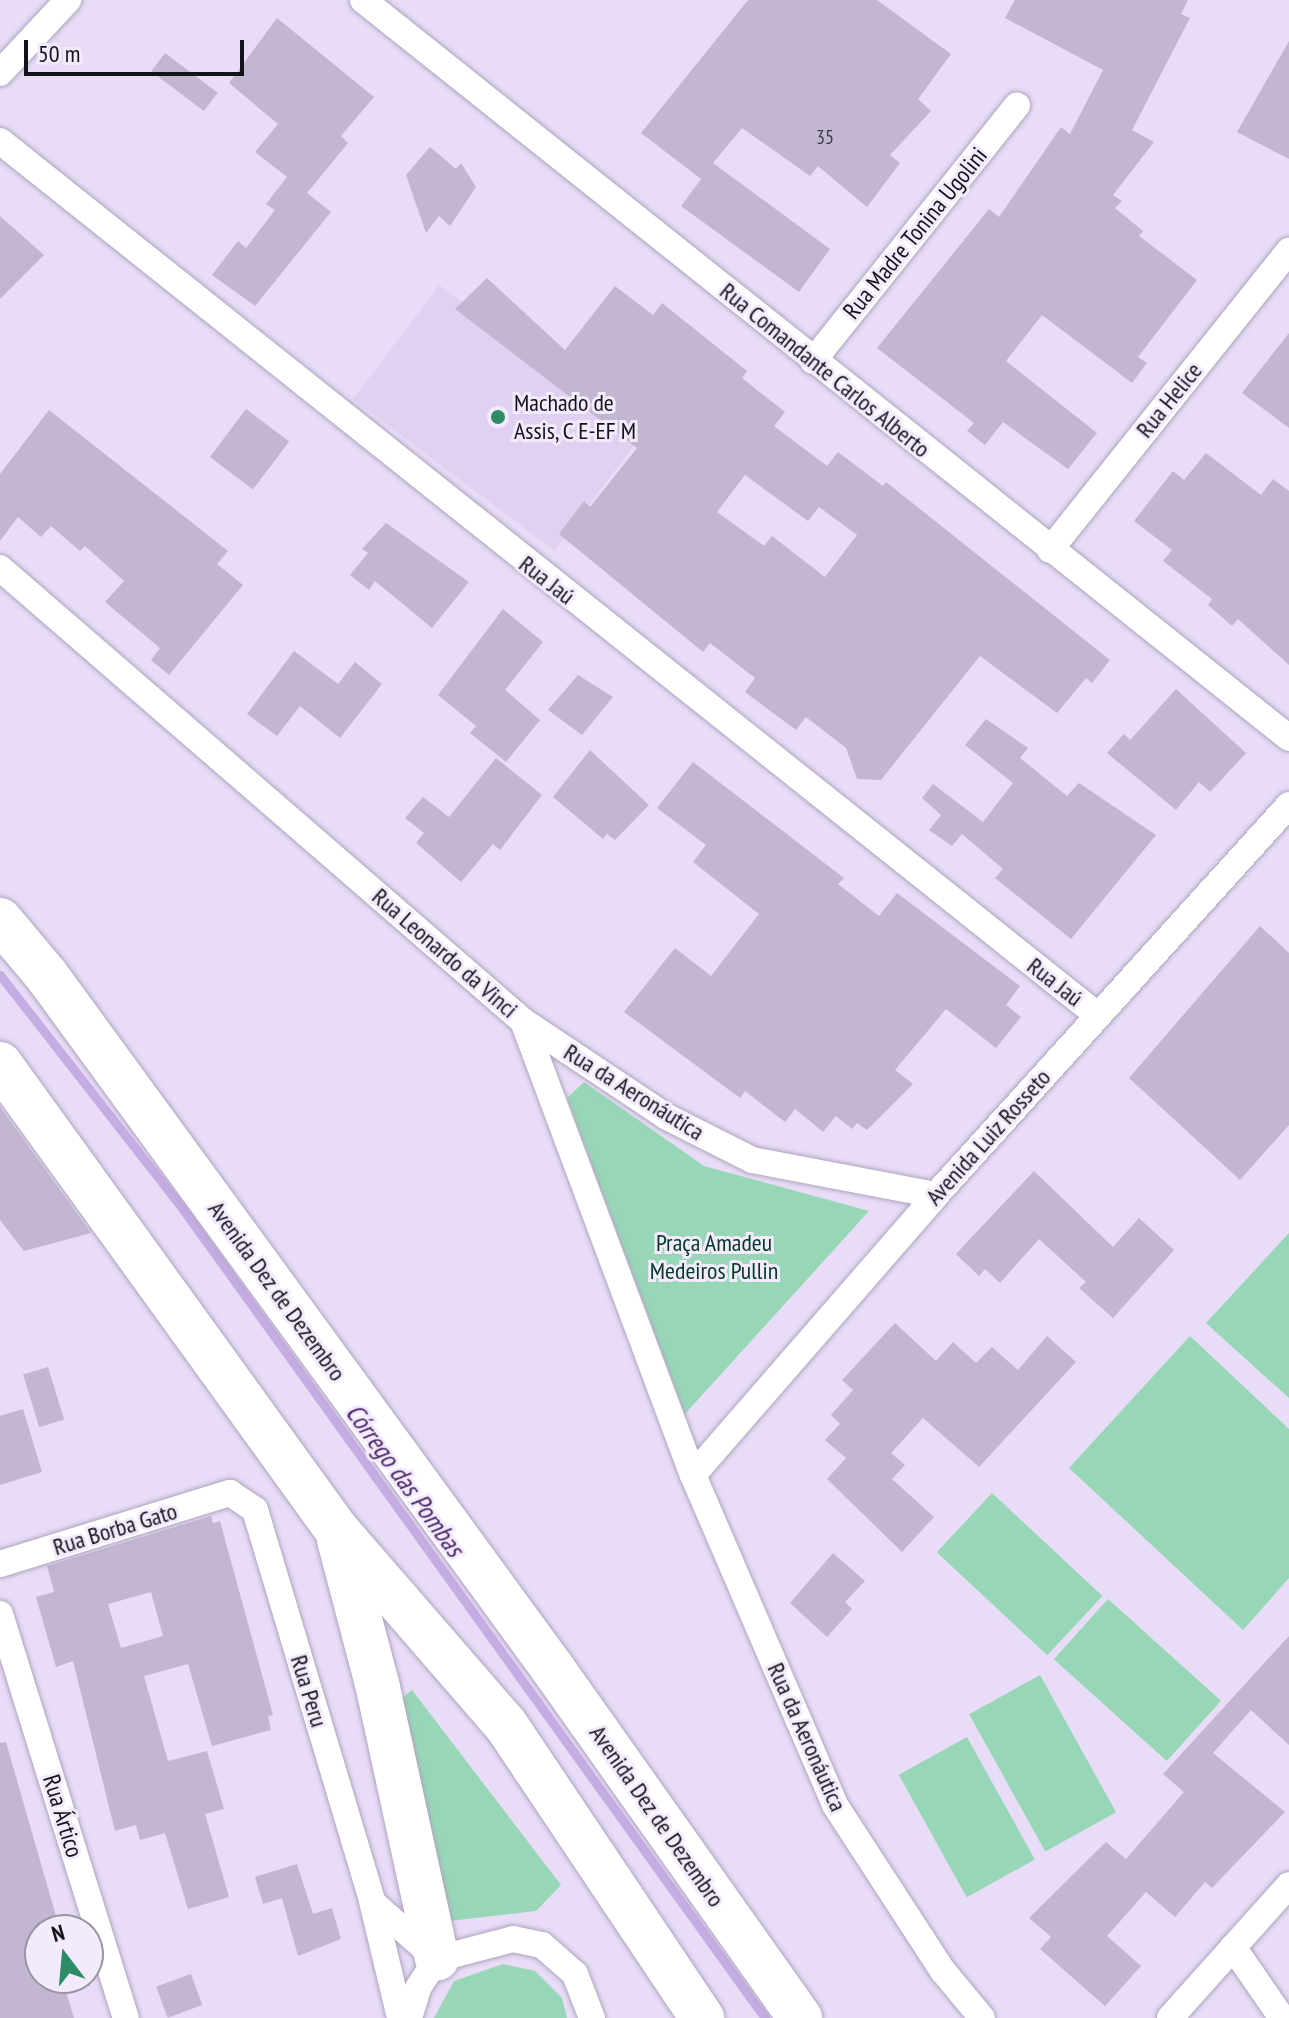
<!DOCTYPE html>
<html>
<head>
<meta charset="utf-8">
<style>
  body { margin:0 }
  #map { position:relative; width:1289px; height:2018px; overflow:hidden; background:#e8dcf7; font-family:"PT Sans Narrow",sans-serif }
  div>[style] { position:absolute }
  .built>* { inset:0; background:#e0d1f3; transform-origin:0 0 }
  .green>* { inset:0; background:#97d7b8; transform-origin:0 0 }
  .stream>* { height:9px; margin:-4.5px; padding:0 4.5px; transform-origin:4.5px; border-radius:4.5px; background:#c5ace3 }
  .building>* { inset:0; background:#c2b6d1; transform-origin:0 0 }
  .roads { filter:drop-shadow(0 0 2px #afa4bd) drop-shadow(0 0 2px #afa4bd) }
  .street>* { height:26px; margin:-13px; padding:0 13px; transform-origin:13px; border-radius:13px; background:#fff }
  .highway>* { height:44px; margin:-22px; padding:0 22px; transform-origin:22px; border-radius:22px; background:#fff }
  .dots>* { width:22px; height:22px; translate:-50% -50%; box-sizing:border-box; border:4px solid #f3ebfc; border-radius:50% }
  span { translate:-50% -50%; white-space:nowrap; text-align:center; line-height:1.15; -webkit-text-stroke:6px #f3ebfc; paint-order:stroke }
  .number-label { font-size:20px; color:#413b48 }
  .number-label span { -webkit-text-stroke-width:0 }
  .street-label { font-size:24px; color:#16121b }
  .poi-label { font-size:24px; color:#16121b }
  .left { translate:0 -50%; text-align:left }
  .park-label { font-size:24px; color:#003925 }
  .water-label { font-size:26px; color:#492768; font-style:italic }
  .north { position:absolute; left:24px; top:1914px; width:80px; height:80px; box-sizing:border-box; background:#f3ebfc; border:2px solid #9b94a2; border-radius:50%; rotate:344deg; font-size:22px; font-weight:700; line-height:32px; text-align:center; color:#16121b }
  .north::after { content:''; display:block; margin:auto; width:28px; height:36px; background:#2b8c66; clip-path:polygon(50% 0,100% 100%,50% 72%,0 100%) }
  .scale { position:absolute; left:24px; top:40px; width:220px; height:36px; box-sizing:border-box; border:4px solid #16121b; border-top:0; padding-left:10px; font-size:24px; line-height:28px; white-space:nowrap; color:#16121b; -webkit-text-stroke:6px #f3ebfc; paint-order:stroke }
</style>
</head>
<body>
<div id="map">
  <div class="built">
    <div style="left:439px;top:285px;width:252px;height:143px;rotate:37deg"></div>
  </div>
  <div class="green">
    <div style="clip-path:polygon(584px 1082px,704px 1166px,869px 1211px,685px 1414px,567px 1098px)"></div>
    <div style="clip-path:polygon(1289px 1233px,1289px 1398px,1206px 1323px)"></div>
    <div style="clip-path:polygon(1190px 1336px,1289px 1429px,1289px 1578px,1243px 1630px,1069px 1468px)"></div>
    <div style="left:992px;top:1493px;width:151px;height:81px;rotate:43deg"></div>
    <div style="left:1108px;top:1599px;width:152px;height:81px;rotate:42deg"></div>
    <div style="left:1040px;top:1675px;width:157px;height:81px;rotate:61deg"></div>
    <div style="clip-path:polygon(412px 1690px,561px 1885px,536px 1911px,440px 1922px,398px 1701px)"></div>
    <div style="left:967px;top:1737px;width:140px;height:78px;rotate:61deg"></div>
    <div style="clip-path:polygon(503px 1964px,535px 1971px,562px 1998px,567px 2018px,434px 2018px,454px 1981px)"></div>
  </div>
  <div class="stream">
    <div style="left:0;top:975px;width:296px;rotate:52deg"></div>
    <div style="left:182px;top:1208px;width:998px;rotate:54.26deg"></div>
  </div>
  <div class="building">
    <div style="clip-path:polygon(748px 0,877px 0,951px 54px,918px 99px,931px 111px,890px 155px,900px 163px,867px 207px,818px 166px,810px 176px,742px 128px,713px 163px,830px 249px,799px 292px,681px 206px,708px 170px,701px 179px,641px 133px)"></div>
    <div style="clip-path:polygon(1015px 0,1188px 0,1181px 14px,1190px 18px,1132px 130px,1154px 142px,1113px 195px,1122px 201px,1115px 208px,1143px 231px,1139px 236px,1197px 280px,1138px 357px,1147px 363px,1132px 383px,1042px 315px,1006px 361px,1097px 433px,1068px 469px,1003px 422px,985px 445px,967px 431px,974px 423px,877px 348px,989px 209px,999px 217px,1061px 127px,1070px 134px,1103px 70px,1005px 18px)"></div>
    <div style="clip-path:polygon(277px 18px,374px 97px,341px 136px,348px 143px,307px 193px,331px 212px,255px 306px,212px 275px,238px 241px,246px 248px,275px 210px,266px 204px,287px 177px,255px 152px,278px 124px,229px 83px)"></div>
    <div style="clip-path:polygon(1289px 41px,1289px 159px,1237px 132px)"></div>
    <div style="left:165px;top:53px;width:66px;height:23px;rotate:37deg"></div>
    <div style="clip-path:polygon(430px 147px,456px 169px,461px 163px,476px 187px,450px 226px,439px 216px,426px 233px,406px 175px)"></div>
    <div style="clip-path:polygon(0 216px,44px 255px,0 299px)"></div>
    <div style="clip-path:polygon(evenodd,487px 278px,565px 350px,615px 286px,653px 315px,662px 303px,747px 371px,742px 378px,785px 412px,774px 426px,827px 466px,838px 452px,883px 486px,886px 482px,1110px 660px,1092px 683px,1086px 678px,1057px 713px,980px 656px,881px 780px,857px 779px,846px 748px,806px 717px,796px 730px,745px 692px,755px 678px,710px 643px,703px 652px,559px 534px,584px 501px,590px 507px,637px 448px,455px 309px,487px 278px,745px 475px,808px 521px,819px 507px,857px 535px,825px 577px,772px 536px,764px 546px,717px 512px,745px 475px)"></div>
    <div style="clip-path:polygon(1289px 333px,1289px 428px,1242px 393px)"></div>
    <div style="left:246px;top:409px;width:54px;height:60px;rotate:37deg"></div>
    <div style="clip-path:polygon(49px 410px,228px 551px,217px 564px,243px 585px,169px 675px,151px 660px,160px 648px,105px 602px,124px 581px,85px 546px,80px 551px,51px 526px,41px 537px,18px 517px,0 541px,0 474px)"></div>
    <div style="clip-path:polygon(1206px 453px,1261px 495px,1273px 479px,1289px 491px,1289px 665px,1238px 619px,1232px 626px,1208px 605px,1212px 599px,1163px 561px,1172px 550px,1134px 521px,1173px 471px,1184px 480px)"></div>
    <div style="clip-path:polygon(386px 523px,469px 582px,432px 628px,375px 581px,369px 590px,350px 575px,368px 553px,362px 549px)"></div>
    <div style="clip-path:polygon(503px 609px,543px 642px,505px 690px,540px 720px,506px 762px,470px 733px,476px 726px,438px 695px)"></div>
    <div style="clip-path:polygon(294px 651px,338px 684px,355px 662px,382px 684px,340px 738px,300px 706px,277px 736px,247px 714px)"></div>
    <div style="clip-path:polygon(578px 675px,613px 697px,582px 735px,548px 710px)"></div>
    <div style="clip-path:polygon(1176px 689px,1246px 753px,1210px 792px,1199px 782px,1176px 810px,1107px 753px,1124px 734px,1130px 740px)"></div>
    <div style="clip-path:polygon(986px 719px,1028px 748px,1020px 758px,1067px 796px,1079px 783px,1156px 835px,1071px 939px,995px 878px,1003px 869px,962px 834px,952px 846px,929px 830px,941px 815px,922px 798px,933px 784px,983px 822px,1013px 783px,965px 745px)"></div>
    <div style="clip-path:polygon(590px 750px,649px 805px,615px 840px,607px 834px,603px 839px,553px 797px)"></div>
    <div style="clip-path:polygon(496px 758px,542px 795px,500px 850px,493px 844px,461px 882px,416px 843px,424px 833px,405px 818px,423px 797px,449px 817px)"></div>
    <div style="clip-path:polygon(693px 762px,844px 878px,838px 884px,879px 916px,897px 893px,1020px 986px,1006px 1005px,1021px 1017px,996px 1048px,946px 1009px,895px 1070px,913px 1084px,867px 1130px,857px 1123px,852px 1129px,836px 1116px,823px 1132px,795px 1109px,785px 1122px,745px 1091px,740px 1098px,624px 1012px,675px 948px,711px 976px,759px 914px,693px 862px,706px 845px,657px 808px)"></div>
    <div style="clip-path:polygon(1260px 926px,1289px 953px,1289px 1125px,1240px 1180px,1129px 1078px)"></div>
    <div style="clip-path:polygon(0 1107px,91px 1233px,24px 1251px,0 1220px)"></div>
    <div style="clip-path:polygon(1034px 1171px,1113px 1247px,1139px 1218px,1174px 1250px,1113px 1318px,1079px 1288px,1086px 1282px,1039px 1239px,1000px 1283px,985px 1269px,979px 1276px,956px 1254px)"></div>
    <div style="clip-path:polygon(895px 1323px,936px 1361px,953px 1342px,976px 1363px,992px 1347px,1018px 1370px,1047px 1336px,1076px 1362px,979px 1467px,923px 1418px,891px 1453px,905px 1465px,892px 1479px,934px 1517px,902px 1552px,827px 1479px,846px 1458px,825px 1440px,840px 1424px,831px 1415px,853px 1390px,842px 1380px)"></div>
    <div style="left:48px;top:1367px;width:55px;height:26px;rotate:73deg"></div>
    <div style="clip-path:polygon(23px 1409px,42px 1472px,0 1485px,0 1416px)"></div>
    <div style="clip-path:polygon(evenodd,211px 1516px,213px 1523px,220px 1521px,273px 1715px,268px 1716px,271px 1730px,212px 1746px,188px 1664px,144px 1676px,168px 1761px,207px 1751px,224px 1809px,205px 1814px,229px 1897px,188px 1909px,165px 1833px,140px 1840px,136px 1825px,115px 1831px,73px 1661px,56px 1667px,36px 1597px,54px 1592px,47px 1566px,211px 1516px,151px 1592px,163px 1636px,121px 1648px,108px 1604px,151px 1592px)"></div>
    <div style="clip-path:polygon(833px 1553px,865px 1581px,845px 1602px,852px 1609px,827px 1637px,790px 1603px)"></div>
    <div style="clip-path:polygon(1289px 1636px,1289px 1745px,1251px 1710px,1213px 1753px,1285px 1812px,1212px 1888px,1205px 1882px,1175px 1917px,1146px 1892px,1107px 1936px,1141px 1966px,1105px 2006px,1040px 1949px,1051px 1937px,1029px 1918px,1106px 1842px,1126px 1859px,1184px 1792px,1163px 1774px)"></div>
    <div style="clip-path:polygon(6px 1742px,60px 1930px,40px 1930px,40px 1978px,62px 1978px,74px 2018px,0 2018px,0 1743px)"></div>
    <div style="clip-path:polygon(297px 1864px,313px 1914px,332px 1908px,341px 1939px,298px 1956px,282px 1898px,263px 1904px,255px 1877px)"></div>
    <div style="left:191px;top:1974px;width:33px;height:37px;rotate:70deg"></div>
  </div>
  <div class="roads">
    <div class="street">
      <div style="left:363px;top:0;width:1184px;rotate:38.55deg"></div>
      <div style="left:0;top:73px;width:100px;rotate:-47deg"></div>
      <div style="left:0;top:141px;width:1403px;rotate:38.54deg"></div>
      <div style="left:813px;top:361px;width:327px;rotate:-51.4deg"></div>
      <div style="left:1050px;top:550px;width:383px;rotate:-51.4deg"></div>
      <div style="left:0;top:568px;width:692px;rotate:40.9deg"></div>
      <div style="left:523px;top:1021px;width:485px;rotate:69.5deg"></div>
      <div style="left:693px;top:1475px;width:359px;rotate:66.7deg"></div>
      <div style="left:835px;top:1805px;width:198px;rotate:57deg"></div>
      <div style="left:943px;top:1971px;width:61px;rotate:50.3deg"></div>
      <div style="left:523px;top:1021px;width:173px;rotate:33.7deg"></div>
      <div style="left:667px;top:1117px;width:95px;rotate:26.8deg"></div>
      <div style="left:752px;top:1160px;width:187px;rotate:10.8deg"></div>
      <div style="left:693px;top:1475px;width:371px;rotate:-49deg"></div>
      <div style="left:936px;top:1195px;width:526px;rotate:-47.85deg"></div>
      <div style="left:0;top:1564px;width:241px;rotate:-17.2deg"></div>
      <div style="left:230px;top:1493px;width:30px;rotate:34deg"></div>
      <div style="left:255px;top:1510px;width:408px;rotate:73.3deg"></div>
      <div style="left:372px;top:1901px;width:120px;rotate:76.5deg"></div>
      <div style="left:0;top:1614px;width:423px;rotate:72.7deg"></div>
      <div style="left:374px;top:1904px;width:84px;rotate:41.1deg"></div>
      <div style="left:1233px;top:1947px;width:86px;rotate:55.4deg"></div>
      <div style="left:409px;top:2018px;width:31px;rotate:-73deg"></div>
      <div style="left:418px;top:1988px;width:35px;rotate:-57deg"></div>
      <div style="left:437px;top:1959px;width:79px;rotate:-14.7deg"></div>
      <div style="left:513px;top:1939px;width:30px;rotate:12deg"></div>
      <div style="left:542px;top:1945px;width:44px;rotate:41.3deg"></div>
      <div style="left:575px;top:1974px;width:47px;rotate:68.9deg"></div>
      <div style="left:1170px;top:2018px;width:178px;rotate:-48.2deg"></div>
    </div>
    <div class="highway">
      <div style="left:0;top:920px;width:73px;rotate:50deg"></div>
      <div style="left:47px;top:976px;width:858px;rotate:53.86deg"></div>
      <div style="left:553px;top:1669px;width:428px;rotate:54.7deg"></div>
      <div style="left:0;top:1064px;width:574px;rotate:54.15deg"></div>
      <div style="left:336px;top:1529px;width:259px;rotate:49.1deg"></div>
      <div style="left:506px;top:1725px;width:353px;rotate:56.2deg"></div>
      <div style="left:339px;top:1540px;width:153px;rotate:75.2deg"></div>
      <div style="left:378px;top:1688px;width:277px;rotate:77.7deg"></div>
    </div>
  </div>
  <div class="dots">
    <div style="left:498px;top:417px;background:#2b8c66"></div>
  </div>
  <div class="number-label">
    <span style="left:825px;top:137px">35</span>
  </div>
  <div class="street-label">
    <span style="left:915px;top:233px;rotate:-51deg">Rua Madre Tonina Ugolini</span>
    <span style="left:825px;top:370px;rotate:39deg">Rua Comandante Carlos Alberto</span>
    <span style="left:1169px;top:400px;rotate:-51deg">Rua Helice</span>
    <span style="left:547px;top:580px;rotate:38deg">Rua Jaú</span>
    <span style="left:445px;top:953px;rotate:41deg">Rua Leonardo da Vinci</span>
    <span style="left:1055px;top:982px;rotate:38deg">Rua Jaú</span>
    <span style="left:634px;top:1092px;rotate:32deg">Rua da Aeronáutica</span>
    <span style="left:988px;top:1137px;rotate:-48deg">Avenida Luiz Rosseto</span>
    <span style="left:277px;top:1291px;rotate:54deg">Avenida Dez de Dezembro</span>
    <span style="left:115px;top:1529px;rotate:-17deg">Rua Borba Gato</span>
    <span style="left:309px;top:1691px;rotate:73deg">Rua Peru</span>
    <span style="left:807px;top:1737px;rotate:66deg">Rua da Aeronáutica</span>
    <span style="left:63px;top:1816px;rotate:73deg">Rua Ártico</span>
    <span style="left:657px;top:1816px;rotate:55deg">Avenida Dez de Dezembro</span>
  </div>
  <div class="poi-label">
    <span class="left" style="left:514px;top:417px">Machado de<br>Assis, C E-EF M</span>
  </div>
  <div class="park-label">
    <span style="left:714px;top:1257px">Praça Amadeu<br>Medeiros Pullin</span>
  </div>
  <div class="water-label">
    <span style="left:405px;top:1480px;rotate:54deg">Córrego das Pombas</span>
  </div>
  <div class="north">N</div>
  <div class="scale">50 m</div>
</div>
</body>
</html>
